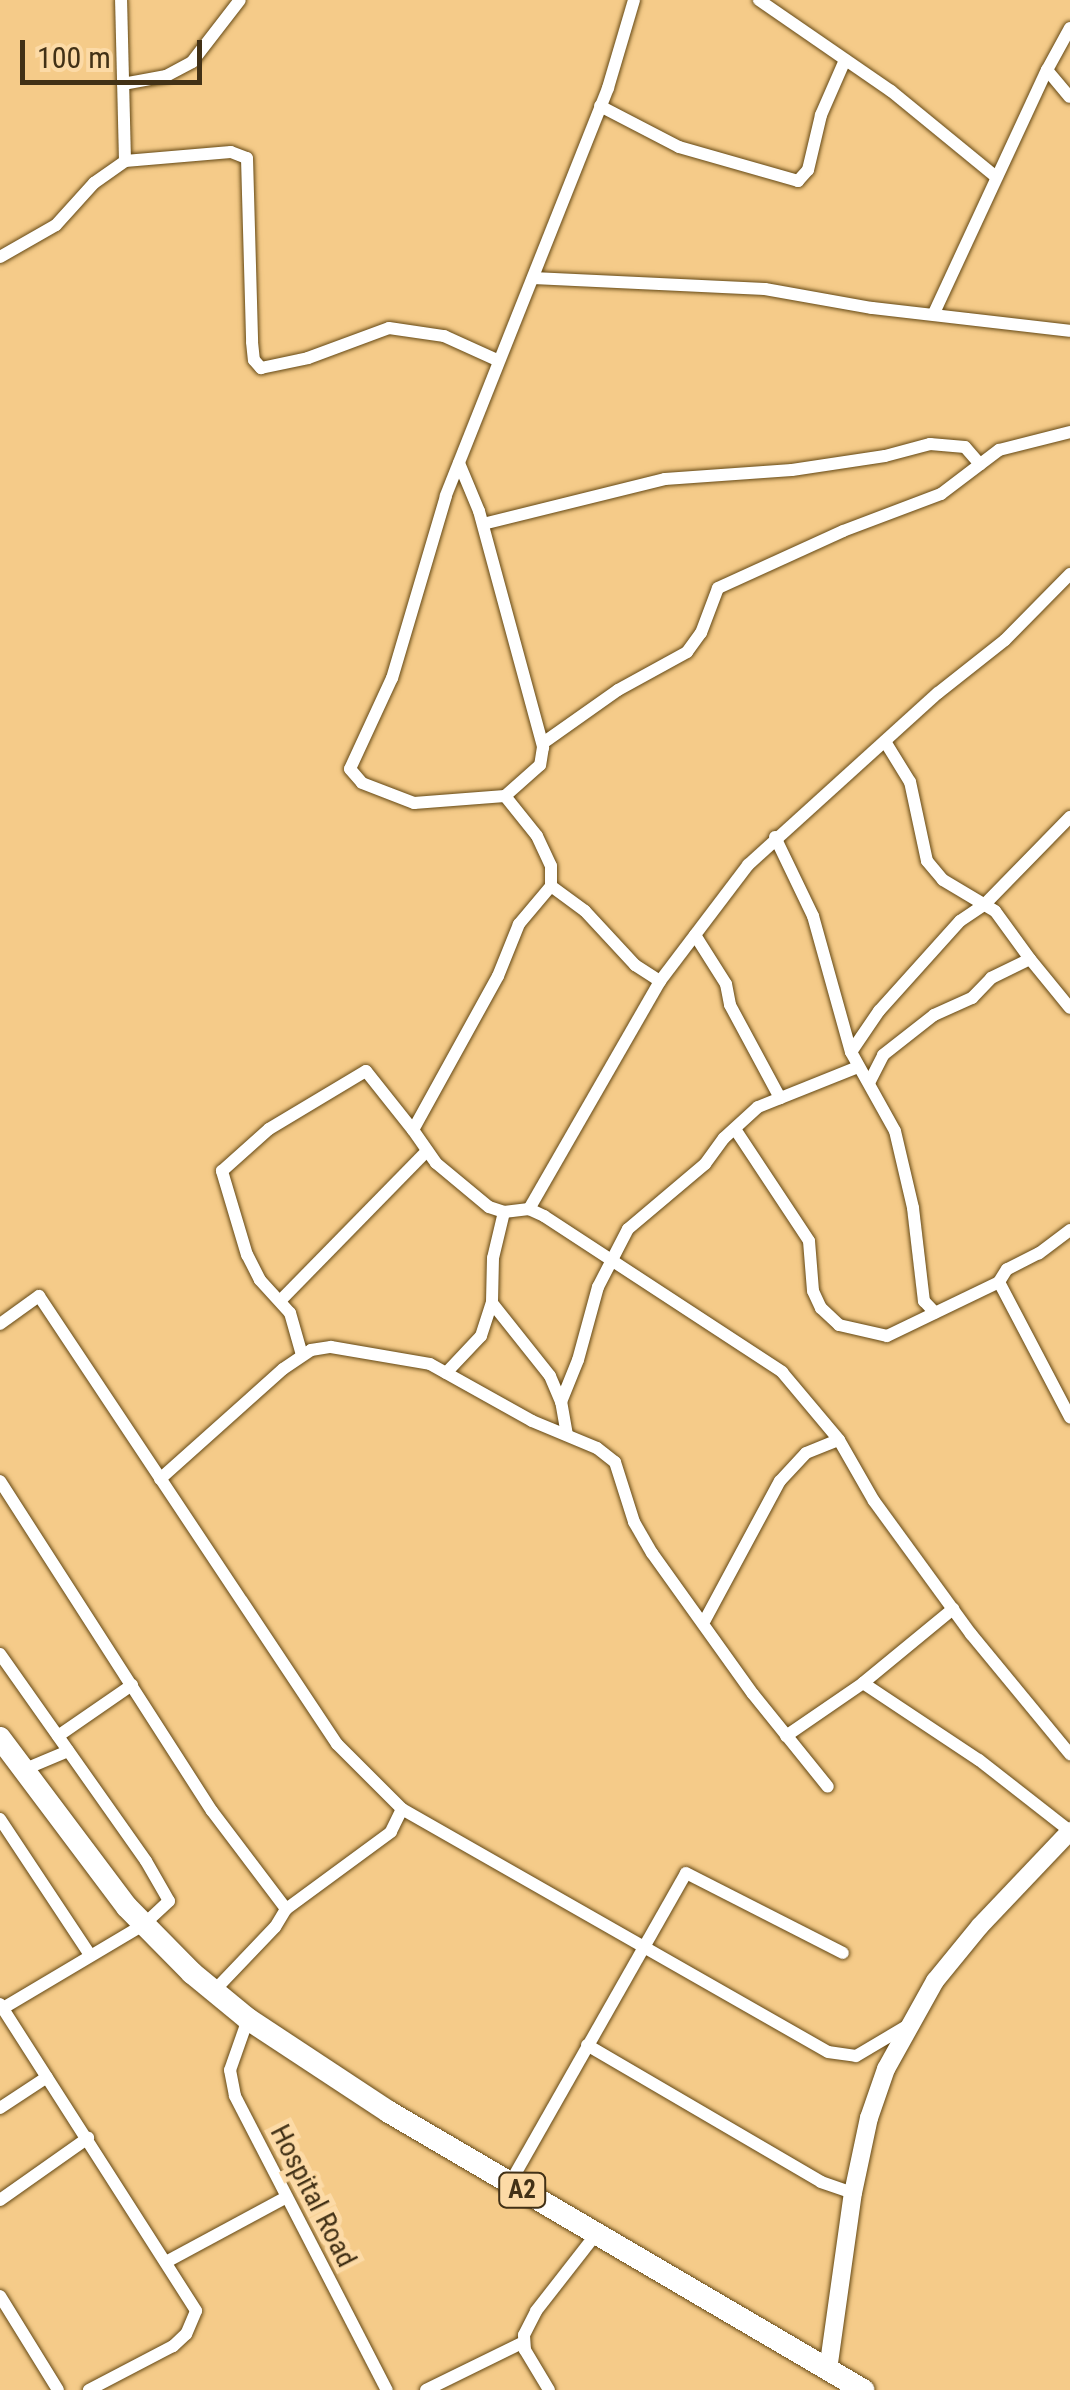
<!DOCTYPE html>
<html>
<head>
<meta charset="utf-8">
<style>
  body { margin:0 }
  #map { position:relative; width:1070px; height:2390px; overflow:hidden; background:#f5cb89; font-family:"Roboto Condensed",sans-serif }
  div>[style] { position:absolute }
  .roads { filter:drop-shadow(0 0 2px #644814) drop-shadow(0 0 2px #644814) }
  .street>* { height:12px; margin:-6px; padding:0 6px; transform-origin:6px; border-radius:6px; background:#fff }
  .secondary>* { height:18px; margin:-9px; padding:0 9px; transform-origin:9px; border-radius:9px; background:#fff }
  .highway>* { height:22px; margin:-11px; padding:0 11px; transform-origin:11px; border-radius:11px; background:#fff }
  span { translate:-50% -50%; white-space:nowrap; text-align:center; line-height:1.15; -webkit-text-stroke:10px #fcdaa6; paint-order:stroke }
  .shield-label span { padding:2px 8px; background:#fcdaa6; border:2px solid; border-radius:8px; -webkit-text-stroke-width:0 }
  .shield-label { font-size:25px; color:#423116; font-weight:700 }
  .street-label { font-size:28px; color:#423116 }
  .scale { position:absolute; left:20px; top:40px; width:182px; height:45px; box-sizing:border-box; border:5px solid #423116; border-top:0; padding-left:12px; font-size:30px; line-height:35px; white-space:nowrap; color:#423116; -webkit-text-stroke:8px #fcdaa6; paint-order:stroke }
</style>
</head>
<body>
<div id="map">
  <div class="roads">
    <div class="street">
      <div style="left:634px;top:0;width:92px;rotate:106.5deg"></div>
      <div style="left:608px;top:88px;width:439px;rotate:111.7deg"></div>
      <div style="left:446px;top:496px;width:190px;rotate:106.5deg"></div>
      <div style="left:392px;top:678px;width:100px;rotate:114.8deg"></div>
      <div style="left:350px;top:769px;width:18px;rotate:49deg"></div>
      <div style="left:362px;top:783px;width:56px;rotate:21deg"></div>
      <div style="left:414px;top:803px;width:91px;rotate:-4.4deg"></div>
      <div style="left:505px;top:796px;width:51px;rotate:51.3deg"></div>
      <div style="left:537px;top:836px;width:33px;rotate:65deg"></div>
      <div style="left:551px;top:866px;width:20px;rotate:90deg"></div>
      <div style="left:551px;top:886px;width:50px;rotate:130.1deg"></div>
      <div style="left:519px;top:924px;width:56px;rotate:112deg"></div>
      <div style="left:498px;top:976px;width:176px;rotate:118.9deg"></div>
      <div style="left:413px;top:1130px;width:40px;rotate:55.1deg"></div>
      <div style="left:436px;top:1163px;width:69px;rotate:39.7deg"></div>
      <div style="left:489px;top:1207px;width:16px;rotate:18deg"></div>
      <div style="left:504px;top:1212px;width:25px;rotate:-7deg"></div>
      <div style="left:529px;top:1209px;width:17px;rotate:25deg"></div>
      <div style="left:544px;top:1216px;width:285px;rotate:33.2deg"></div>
      <div style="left:782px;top:1372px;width:89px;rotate:50deg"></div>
      <div style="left:839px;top:1440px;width:70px;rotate:60.2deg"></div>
      <div style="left:874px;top:1501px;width:165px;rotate:53.9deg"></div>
      <div style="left:971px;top:1634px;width:156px;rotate:50.5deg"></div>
      <div style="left:759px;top:0;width:160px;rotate:34.6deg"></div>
      <div style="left:891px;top:91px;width:136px;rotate:39.3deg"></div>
      <div style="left:1070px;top:28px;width:48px;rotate:118.7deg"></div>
      <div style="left:1047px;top:70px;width:35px;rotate:50deg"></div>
      <div style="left:123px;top:84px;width:44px;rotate:-10.5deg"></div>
      <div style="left:166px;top:76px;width:30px;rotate:-28deg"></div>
      <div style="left:192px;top:62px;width:78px;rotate:-52.3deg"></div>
      <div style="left:600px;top:106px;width:89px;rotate:27.4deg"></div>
      <div style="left:679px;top:147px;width:124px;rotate:15.9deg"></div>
      <div style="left:798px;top:181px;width:15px;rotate:-48deg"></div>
      <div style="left:808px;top:170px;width:57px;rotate:-76.7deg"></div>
      <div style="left:821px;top:115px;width:60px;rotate:-66.4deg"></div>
      <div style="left:125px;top:161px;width:106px;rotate:-4.9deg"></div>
      <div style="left:231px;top:152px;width:17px;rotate:21deg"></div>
      <div style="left:247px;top:158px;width:184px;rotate:88.4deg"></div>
      <div style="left:252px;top:342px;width:18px;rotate:84deg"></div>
      <div style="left:254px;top:360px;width:11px;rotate:49deg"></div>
      <div style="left:261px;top:368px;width:48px;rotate:-12deg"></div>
      <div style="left:308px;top:358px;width:86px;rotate:-20.3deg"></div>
      <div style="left:389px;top:328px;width:56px;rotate:8.3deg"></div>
      <div style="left:444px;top:336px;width:60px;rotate:24.4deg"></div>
      <div style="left:0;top:257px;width:64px;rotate:-29.7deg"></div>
      <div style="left:56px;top:225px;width:57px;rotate:-47.9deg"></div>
      <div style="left:94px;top:183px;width:38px;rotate:-35deg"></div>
      <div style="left:125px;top:161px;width:161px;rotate:-91.4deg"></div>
      <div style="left:533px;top:278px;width:232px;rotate:2.7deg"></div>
      <div style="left:765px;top:289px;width:109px;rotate:10.1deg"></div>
      <div style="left:872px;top:308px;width:199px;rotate:6.6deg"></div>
      <div style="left:934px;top:313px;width:268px;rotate:-65.1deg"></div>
      <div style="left:459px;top:463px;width:52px;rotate:67.4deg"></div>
      <div style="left:479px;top:511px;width:245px;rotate:74.8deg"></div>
      <div style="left:543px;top:747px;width:18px;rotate:99deg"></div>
      <div style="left:540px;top:765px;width:47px;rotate:138.5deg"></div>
      <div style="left:483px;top:524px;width:187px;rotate:-13.9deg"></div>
      <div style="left:665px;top:479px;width:127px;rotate:-4.1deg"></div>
      <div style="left:792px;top:470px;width:94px;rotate:-8.6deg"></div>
      <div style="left:885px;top:456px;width:47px;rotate:-14.9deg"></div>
      <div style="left:930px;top:444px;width:35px;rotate:5deg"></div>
      <div style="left:965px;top:447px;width:23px;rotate:49deg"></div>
      <div style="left:543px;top:743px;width:92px;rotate:-35.2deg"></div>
      <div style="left:618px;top:690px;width:79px;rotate:-28.8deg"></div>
      <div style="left:687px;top:652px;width:24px;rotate:-54deg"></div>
      <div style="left:701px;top:633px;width:48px;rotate:-69.3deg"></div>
      <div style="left:718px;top:588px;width:137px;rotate:-24.5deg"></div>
      <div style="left:843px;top:531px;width:105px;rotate:-20.7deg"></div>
      <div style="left:941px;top:494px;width:73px;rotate:-37.2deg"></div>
      <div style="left:999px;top:450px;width:73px;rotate:-14.2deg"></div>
      <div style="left:775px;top:837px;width:88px;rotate:64.3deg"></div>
      <div style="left:813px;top:916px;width:141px;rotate:74.4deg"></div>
      <div style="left:851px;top:1052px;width:90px;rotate:60.9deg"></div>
      <div style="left:895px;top:1131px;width:79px;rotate:76.8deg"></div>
      <div style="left:913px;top:1208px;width:94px;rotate:83.3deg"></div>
      <div style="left:924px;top:1301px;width:16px;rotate:47deg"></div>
      <div style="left:551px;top:886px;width:42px;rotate:36.3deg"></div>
      <div style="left:585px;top:911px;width:74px;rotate:47.2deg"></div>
      <div style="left:635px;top:965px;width:30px;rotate:33deg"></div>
      <div style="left:695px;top:935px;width:58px;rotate:57.7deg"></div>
      <div style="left:726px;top:984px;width:21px;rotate:79deg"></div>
      <div style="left:730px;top:1005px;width:106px;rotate:61.7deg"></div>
      <div style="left:1030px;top:959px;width:63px;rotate:50.8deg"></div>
      <div style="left:851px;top:1052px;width:50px;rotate:-55.7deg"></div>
      <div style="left:879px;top:1011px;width:121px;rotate:-48deg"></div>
      <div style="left:960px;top:921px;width:30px;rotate:-34deg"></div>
      <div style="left:985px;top:904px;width:122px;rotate:-45.7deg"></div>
      <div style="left:870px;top:1081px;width:29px;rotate:-63deg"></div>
      <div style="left:883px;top:1055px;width:65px;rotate:-38.1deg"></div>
      <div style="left:934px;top:1015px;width:42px;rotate:-24.1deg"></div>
      <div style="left:972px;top:998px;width:28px;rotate:-46deg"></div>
      <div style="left:991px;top:978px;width:43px;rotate:-26deg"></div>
      <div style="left:1030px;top:959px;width:59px;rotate:-126.1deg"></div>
      <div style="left:995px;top:911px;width:61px;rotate:-149.2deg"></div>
      <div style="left:943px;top:880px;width:25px;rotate:-130deg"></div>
      <div style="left:927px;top:861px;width:81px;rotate:-102.1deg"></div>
      <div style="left:910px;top:782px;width:46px;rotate:-121.6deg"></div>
      <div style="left:735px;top:1129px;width:134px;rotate:56.5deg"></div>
      <div style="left:809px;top:1241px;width:50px;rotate:85.4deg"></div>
      <div style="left:813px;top:1291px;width:19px;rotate:65deg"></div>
      <div style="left:821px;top:1308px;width:25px;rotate:43deg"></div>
      <div style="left:839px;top:1325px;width:49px;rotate:12.9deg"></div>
      <div style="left:887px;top:1336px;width:124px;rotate:-25.7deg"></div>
      <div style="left:529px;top:1209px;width:263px;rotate:-60.1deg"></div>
      <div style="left:660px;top:981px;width:146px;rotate:-52.8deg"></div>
      <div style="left:748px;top:865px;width:256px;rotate:-42.2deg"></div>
      <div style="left:938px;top:693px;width:85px;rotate:-38.3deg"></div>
      <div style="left:1005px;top:640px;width:93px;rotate:-45.4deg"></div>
      <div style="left:504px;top:1212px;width:47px;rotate:103.4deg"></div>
      <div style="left:493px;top:1258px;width:45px;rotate:91.3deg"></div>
      <div style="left:492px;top:1303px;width:93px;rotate:51.5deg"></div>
      <div style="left:550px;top:1376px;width:28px;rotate:67deg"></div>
      <div style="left:1070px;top:1230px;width:39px;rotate:143deg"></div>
      <div style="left:1039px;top:1253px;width:36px;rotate:153deg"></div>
      <div style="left:1007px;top:1269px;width:15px;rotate:122deg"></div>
      <div style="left:999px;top:1282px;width:153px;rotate:62.3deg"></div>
      <div style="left:280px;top:1301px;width:210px;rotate:-45.6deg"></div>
      <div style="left:0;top:1324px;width:48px;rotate:-35.7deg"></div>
      <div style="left:39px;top:1296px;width:538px;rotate:56.37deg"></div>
      <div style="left:337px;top:1744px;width:92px;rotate:45deg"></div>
      <div style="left:402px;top:1809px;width:25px;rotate:116deg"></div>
      <div style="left:391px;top:1832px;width:130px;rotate:143.7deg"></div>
      <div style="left:286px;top:1909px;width:21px;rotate:121deg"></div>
      <div style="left:275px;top:1927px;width:88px;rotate:133.6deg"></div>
      <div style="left:302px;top:1355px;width:44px;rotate:-105.9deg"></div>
      <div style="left:290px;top:1313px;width:45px;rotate:-132.3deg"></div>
      <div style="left:260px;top:1280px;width:28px;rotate:-117deg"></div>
      <div style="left:247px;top:1255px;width:88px;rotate:-106.6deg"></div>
      <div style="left:222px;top:1171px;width:63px;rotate:-41.8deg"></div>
      <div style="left:269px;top:1129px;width:113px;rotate:-30.9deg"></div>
      <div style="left:366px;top:1071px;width:75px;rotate:51.5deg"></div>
      <div style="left:446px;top:1373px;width:51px;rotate:-46.6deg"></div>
      <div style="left:481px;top:1336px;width:35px;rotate:-72deg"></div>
      <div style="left:567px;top:1435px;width:34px;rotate:-100deg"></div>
      <div style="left:561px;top:1402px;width:45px;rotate:-68deg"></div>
      <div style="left:578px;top:1360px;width:76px;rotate:-74.7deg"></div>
      <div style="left:598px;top:1287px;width:65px;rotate:-62.7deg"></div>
      <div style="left:628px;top:1229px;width:101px;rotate:-40.2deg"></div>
      <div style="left:705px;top:1164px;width:32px;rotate:-54deg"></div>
      <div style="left:724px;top:1138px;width:46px;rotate:-42.4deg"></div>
      <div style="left:758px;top:1107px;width:108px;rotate:-21.8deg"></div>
      <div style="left:160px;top:1479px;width:165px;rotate:-41.8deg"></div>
      <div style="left:283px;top:1369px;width:34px;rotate:-34deg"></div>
      <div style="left:311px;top:1350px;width:20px;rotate:-9deg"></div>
      <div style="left:331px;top:1347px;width:100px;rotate:9.7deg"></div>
      <div style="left:430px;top:1364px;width:117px;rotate:29.2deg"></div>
      <div style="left:532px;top:1421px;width:70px;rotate:22.6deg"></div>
      <div style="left:597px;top:1448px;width:23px;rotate:38deg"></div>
      <div style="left:615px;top:1462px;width:63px;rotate:72.4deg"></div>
      <div style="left:634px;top:1522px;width:36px;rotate:60deg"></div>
      <div style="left:652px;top:1553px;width:173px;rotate:54.4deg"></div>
      <div style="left:753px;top:1694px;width:119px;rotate:51.1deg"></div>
      <div style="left:0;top:1481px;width:392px;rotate:57.3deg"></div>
      <div style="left:212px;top:1811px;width:123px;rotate:52.9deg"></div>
      <div style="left:705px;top:1620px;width:158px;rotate:-61.7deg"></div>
      <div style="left:780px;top:1481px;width:38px;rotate:-47deg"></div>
      <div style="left:806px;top:1453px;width:35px;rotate:-22deg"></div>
      <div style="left:0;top:1654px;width:253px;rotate:54.8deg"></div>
      <div style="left:146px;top:1861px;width:46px;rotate:60.1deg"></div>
      <div style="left:169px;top:1901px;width:35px;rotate:137deg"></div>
      <div style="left:143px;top:1925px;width:163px;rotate:149.3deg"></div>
      <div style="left:863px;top:1683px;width:139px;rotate:33.6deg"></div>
      <div style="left:979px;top:1760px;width:115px;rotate:38deg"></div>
      <div style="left:58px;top:1736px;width:90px;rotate:-34.6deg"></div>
      <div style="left:786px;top:1736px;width:93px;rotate:-34.5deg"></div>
      <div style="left:863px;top:1683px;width:117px;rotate:-39.4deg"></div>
      <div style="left:23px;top:1770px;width:49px;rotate:-22.9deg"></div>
      <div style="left:402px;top:1809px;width:490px;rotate:29.7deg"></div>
      <div style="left:828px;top:2052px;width:28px;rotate:8deg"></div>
      <div style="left:856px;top:2056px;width:57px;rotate:-30.6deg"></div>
      <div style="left:0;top:1819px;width:163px;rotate:56.5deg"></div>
      <div style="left:0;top:2004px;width:364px;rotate:57.4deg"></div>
      <div style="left:196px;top:2311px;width:25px;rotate:113deg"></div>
      <div style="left:186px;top:2334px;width:18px;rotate:137deg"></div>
      <div style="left:173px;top:2346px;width:95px;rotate:152.4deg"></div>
      <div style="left:248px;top:2019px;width:54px;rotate:109.4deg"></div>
      <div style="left:230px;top:2070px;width:26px;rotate:79deg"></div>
      <div style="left:235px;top:2096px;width:331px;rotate:62.7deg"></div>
      <div style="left:587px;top:2045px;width:271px;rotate:30.3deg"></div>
      <div style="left:821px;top:2182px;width:34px;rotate:19deg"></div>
      <div style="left:0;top:2108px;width:56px;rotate:-33.4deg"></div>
      <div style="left:510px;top:2183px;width:356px;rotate:-60.4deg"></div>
      <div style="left:686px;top:1873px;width:176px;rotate:27deg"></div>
      <div style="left:0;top:2200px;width:108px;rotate:-35.2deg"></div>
      <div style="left:166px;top:2262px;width:135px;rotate:-28.3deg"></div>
      <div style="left:0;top:2296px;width:110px;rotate:58.3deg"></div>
      <div style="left:426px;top:2390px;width:107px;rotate:-26.1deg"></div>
      <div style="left:549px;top:2390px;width:47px;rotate:-121deg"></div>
      <div style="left:525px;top:2350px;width:15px;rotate:-94deg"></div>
      <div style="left:524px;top:2335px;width:27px;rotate:-63deg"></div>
      <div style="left:536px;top:2311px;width:99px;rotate:-52deg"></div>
    </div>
    <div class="secondary">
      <div style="left:828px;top:2370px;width:179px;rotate:-82deg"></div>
      <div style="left:853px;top:2193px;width:77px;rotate:-78deg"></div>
      <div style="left:869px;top:2118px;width:52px;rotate:-70.9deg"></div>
      <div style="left:886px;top:2069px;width:101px;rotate:-60.9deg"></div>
      <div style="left:935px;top:1981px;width:71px;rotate:-50.7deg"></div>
      <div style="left:980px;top:1926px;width:131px;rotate:-46.5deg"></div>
    </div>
    <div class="highway">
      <div style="left:0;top:1738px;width:211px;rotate:53.1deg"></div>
      <div style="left:127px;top:1907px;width:93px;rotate:45.4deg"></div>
      <div style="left:192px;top:1973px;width:72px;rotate:39.4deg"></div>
      <div style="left:248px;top:2019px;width:169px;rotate:33.4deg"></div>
      <div style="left:389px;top:2112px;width:550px;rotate:30.39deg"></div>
    </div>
  </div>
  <div class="shield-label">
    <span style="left:522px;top:2190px">A2</span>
  </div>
  <div class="street-label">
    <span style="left:313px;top:2196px;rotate:63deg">Hospital Road</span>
  </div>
  <div class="scale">100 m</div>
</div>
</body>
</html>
